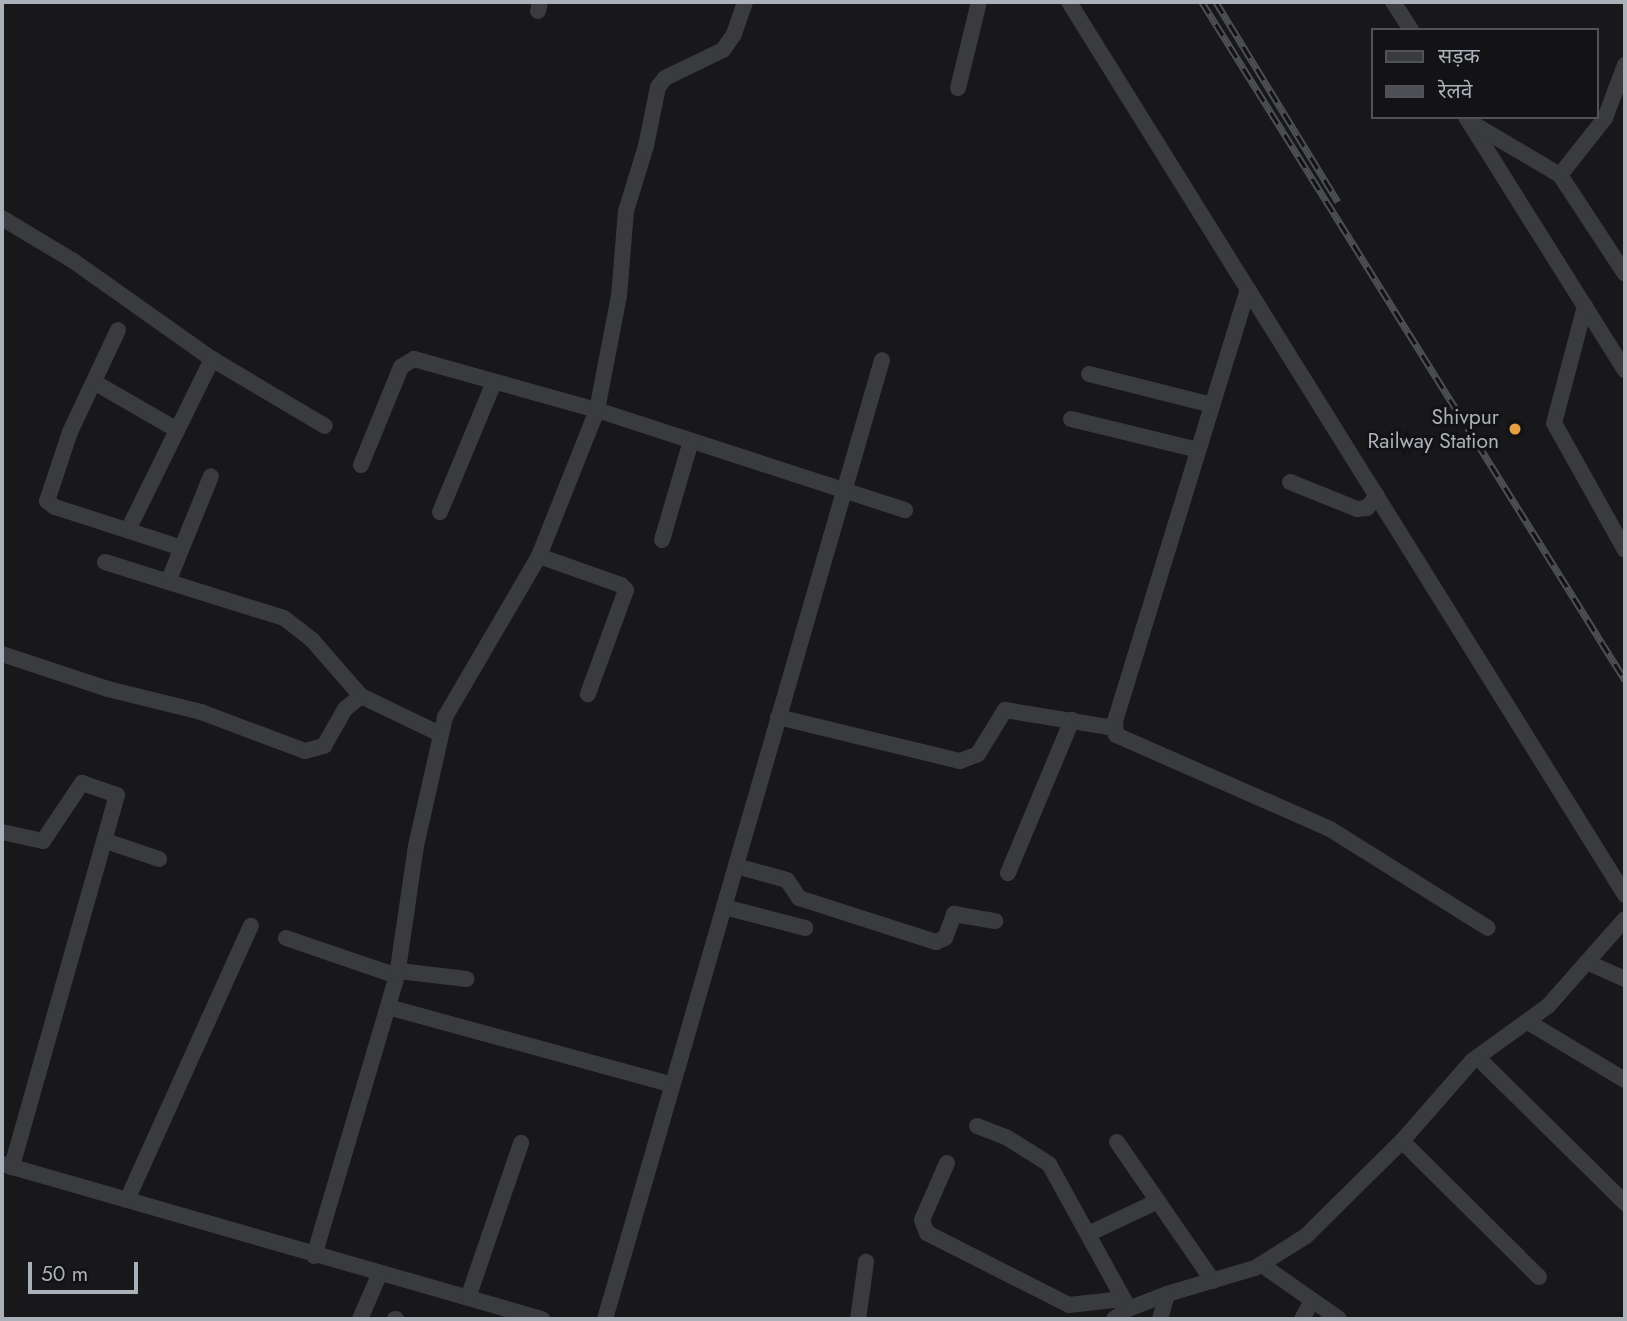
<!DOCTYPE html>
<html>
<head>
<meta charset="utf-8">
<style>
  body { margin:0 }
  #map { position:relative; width:1627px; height:1321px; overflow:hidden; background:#18181a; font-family:Jost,"Noto Sans Devanagari",sans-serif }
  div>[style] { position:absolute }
  .minor>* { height:16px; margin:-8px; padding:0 8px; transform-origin:8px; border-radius:8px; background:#393b3f }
  .rail>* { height:7px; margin-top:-3.5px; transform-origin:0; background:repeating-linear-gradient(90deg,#131315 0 13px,#4c4f53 0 26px); box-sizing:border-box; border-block:2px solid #4c4f53 }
  .dots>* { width:19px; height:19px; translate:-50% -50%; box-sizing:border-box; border:4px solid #131315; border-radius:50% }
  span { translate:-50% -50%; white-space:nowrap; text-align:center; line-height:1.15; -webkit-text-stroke:6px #131315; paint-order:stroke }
  .poi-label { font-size:21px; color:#abb1b9 }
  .right { translate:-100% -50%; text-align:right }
  .frame { position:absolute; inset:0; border:4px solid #abb1b9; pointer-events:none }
  .legend { position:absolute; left:1371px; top:28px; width:228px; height:91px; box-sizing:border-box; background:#131315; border:2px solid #505257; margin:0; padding:9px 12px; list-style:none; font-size:21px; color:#abb1b9 }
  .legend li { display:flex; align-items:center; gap:14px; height:35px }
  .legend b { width:35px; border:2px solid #505257 }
  .scale { position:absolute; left:28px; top:1262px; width:110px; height:32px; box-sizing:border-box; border:4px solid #abb1b9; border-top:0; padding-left:9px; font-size:21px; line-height:24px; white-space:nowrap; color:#abb1b9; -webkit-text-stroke:5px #131315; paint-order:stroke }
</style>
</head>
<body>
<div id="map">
  <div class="minor">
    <div style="left:1069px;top:2px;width:1052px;rotate:58.09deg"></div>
    <div style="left:1393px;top:2px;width:33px;rotate:57deg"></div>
    <div style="left:538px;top:11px;width:9px;rotate:-77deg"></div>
    <div style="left:958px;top:88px;width:89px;rotate:-76.3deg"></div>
    <div style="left:1466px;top:117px;width:299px;rotate:57.9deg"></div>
    <div style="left:1470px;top:122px;width:104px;rotate:30.5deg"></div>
    <div style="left:1560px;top:175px;width:118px;rotate:56.7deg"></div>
    <div style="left:1560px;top:175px;width:73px;rotate:-51.7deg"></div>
    <div style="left:1605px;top:118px;width:57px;rotate:-69.3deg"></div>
    <div style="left:2px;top:218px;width:82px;rotate:31deg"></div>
    <div style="left:72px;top:260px;width:171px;rotate:35.3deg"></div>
    <div style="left:212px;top:359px;width:131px;rotate:30.7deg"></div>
    <div style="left:1248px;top:289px;width:452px;rotate:107.1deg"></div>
    <div style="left:1115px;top:721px;width:14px;rotate:86deg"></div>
    <div style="left:1116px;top:735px;width:234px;rotate:23.7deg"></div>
    <div style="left:1330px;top:829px;width:186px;rotate:32.1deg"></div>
    <div style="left:1585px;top:306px;width:121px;rotate:104.8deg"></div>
    <div style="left:1554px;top:423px;width:145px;rotate:60.8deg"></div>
    <div style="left:118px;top:330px;width:113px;rotate:115.2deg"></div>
    <div style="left:70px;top:432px;width:73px;rotate:108.4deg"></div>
    <div style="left:47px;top:501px;width:10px;rotate:37deg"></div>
    <div style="left:55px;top:507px;width:133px;rotate:17.9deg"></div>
    <div style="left:1089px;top:374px;width:127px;rotate:14.1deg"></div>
    <div style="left:94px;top:382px;width:96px;rotate:30deg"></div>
    <div style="left:1071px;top:419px;width:131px;rotate:13.7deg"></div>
    <div style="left:361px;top:465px;width:106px;rotate:-67.8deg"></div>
    <div style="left:401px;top:367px;width:15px;rotate:-32deg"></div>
    <div style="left:414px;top:359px;width:190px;rotate:15.6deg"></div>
    <div style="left:597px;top:410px;width:324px;rotate:18deg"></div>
    <div style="left:1290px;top:482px;width:72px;rotate:21.9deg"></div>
    <div style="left:1357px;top:509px;width:10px;rotate:-6deg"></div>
    <div style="left:1367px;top:508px;width:16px;rotate:-52deg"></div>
    <div style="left:440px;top:512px;width:141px;rotate:-67.4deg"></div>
    <div style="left:128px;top:530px;width:191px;rotate:-63.8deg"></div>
    <div style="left:662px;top:540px;width:103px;rotate:-73.7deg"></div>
    <div style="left:539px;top:556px;width:87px;rotate:19.5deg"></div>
    <div style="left:621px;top:585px;width:7px;rotate:45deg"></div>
    <div style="left:626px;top:590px;width:111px;rotate:110.1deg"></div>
    <div style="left:105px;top:562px;width:188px;rotate:17.4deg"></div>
    <div style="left:284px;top:618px;width:37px;rotate:38deg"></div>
    <div style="left:313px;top:641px;width:73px;rotate:48.9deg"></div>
    <div style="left:361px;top:696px;width:88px;rotate:25.7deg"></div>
    <div style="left:168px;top:582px;width:114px;rotate:-67.9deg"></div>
    <div style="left:2px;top:654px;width:112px;rotate:18.3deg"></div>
    <div style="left:108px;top:689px;width:96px;rotate:13.9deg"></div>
    <div style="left:201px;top:712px;width:111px;rotate:20.6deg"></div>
    <div style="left:305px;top:751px;width:20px;rotate:-15deg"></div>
    <div style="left:324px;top:746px;width:43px;rotate:-60.4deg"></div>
    <div style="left:345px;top:709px;width:21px;rotate:-39deg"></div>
    <div style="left:778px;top:717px;width:187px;rotate:13.6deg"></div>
    <div style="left:960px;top:761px;width:19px;rotate:-21deg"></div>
    <div style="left:978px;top:754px;width:52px;rotate:-58.5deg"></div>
    <div style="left:1005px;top:710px;width:110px;rotate:9.4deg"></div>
    <div style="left:2px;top:832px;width:42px;rotate:12.4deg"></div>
    <div style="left:43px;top:841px;width:70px;rotate:-56.1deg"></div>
    <div style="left:82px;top:783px;width:37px;rotate:19deg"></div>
    <div style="left:117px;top:795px;width:387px;rotate:105.8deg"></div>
    <div style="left:106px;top:841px;width:56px;rotate:18.8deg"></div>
    <div style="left:736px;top:866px;width:53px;rotate:15.4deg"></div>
    <div style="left:787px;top:880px;width:22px;rotate:56deg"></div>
    <div style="left:799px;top:898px;width:144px;rotate:17.8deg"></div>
    <div style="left:936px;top:942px;width:10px;rotate:-24deg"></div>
    <div style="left:945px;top:938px;width:26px;rotate:-69deg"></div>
    <div style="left:954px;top:914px;width:42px;rotate:9.7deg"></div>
    <div style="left:1008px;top:873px;width:166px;rotate:-67.3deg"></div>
    <div style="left:724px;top:907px;width:84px;rotate:14.5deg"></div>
    <div style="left:286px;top:938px;width:117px;rotate:18.9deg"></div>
    <div style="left:1589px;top:963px;width:39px;rotate:24deg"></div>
    <div style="left:399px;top:971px;width:68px;rotate:6.7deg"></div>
    <div style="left:388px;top:1007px;width:292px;rotate:15.3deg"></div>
    <div style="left:1528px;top:1022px;width:113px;rotate:30.9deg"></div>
    <div style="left:1477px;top:1057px;width:208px;rotate:44.6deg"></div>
    <div style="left:977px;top:1126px;width:31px;rotate:21deg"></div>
    <div style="left:1006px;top:1137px;width:51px;rotate:32.1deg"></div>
    <div style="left:1049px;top:1164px;width:163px;rotate:61.1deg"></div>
    <div style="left:1402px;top:1141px;width:193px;rotate:44.8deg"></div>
    <div style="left:1117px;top:1142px;width:169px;rotate:55.4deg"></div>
    <div style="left:947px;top:1163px;width:62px;rotate:113.7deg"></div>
    <div style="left:922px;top:1220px;width:14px;rotate:69deg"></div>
    <div style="left:927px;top:1233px;width:159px;rotate:26.9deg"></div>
    <div style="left:1069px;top:1305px;width:54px;rotate:-6.3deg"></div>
    <div style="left:2px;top:1164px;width:562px;rotate:16.02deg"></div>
    <div style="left:127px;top:1200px;width:301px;rotate:-65.7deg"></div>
    <div style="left:1088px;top:1234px;width:77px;rotate:-25.2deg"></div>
    <div style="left:314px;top:1256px;width:292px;rotate:-73.5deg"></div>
    <div style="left:397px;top:976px;width:131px;rotate:-81.7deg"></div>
    <div style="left:416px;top:846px;width:132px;rotate:-77.3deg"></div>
    <div style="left:445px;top:717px;width:186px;rotate:-59.7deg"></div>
    <div style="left:539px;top:556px;width:157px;rotate:-68.3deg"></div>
    <div style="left:597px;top:410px;width:116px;rotate:-79.1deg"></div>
    <div style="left:619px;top:296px;width:85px;rotate:-85.3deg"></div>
    <div style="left:626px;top:211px;width:68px;rotate:-72.9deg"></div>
    <div style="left:646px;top:146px;width:60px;rotate:-78.5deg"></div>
    <div style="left:658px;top:87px;width:11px;rotate:-52deg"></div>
    <div style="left:665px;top:78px;width:64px;rotate:-25.8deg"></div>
    <div style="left:723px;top:50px;width:19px;rotate:-55deg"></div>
    <div style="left:734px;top:34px;width:34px;rotate:-71deg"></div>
    <div style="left:1262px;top:1265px;width:94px;rotate:35deg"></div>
    <div style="left:468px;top:1298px;width:164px;rotate:-71.1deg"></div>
    <div style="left:360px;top:1319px;width:50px;rotate:-66.5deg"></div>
    <div style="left:395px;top:1319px;width:1px"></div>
    <div style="left:605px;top:1319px;width:998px;rotate:-73.89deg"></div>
    <div style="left:858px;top:1319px;width:58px;rotate:-82deg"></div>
    <div style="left:1114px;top:1319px;width:17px;rotate:-36deg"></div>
    <div style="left:1128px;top:1309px;width:42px;rotate:-21deg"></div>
    <div style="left:1167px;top:1294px;width:92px;rotate:-16.5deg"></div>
    <div style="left:1255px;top:1268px;width:60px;rotate:-32.1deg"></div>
    <div style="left:1306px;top:1236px;width:135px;rotate:-44.7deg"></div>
    <div style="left:1402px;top:1141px;width:106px;rotate:-48.8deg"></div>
    <div style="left:1472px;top:1061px;width:94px;rotate:-35.9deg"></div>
    <div style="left:1548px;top:1006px;width:116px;rotate:-48.5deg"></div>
    <div style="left:1160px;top:1319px;width:26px;rotate:-74deg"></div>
    <div style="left:1302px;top:1319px;width:21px;rotate:-61deg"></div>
  </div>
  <div class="rail">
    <div style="left:1202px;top:2px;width:799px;rotate:58.04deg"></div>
    <div style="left:1216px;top:2px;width:234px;rotate:58.6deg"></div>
  </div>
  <div class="dots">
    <div style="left:1515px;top:429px;background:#e69f44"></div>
  </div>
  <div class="poi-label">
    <span class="right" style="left:1499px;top:429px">Shivpur<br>Railway Station</span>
  </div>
  <div class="frame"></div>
  <ul class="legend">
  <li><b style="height:9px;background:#393b3f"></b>सड़क</li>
  <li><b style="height:9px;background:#4c4f53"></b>रेलवे</li>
  </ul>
  <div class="scale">50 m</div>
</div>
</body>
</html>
